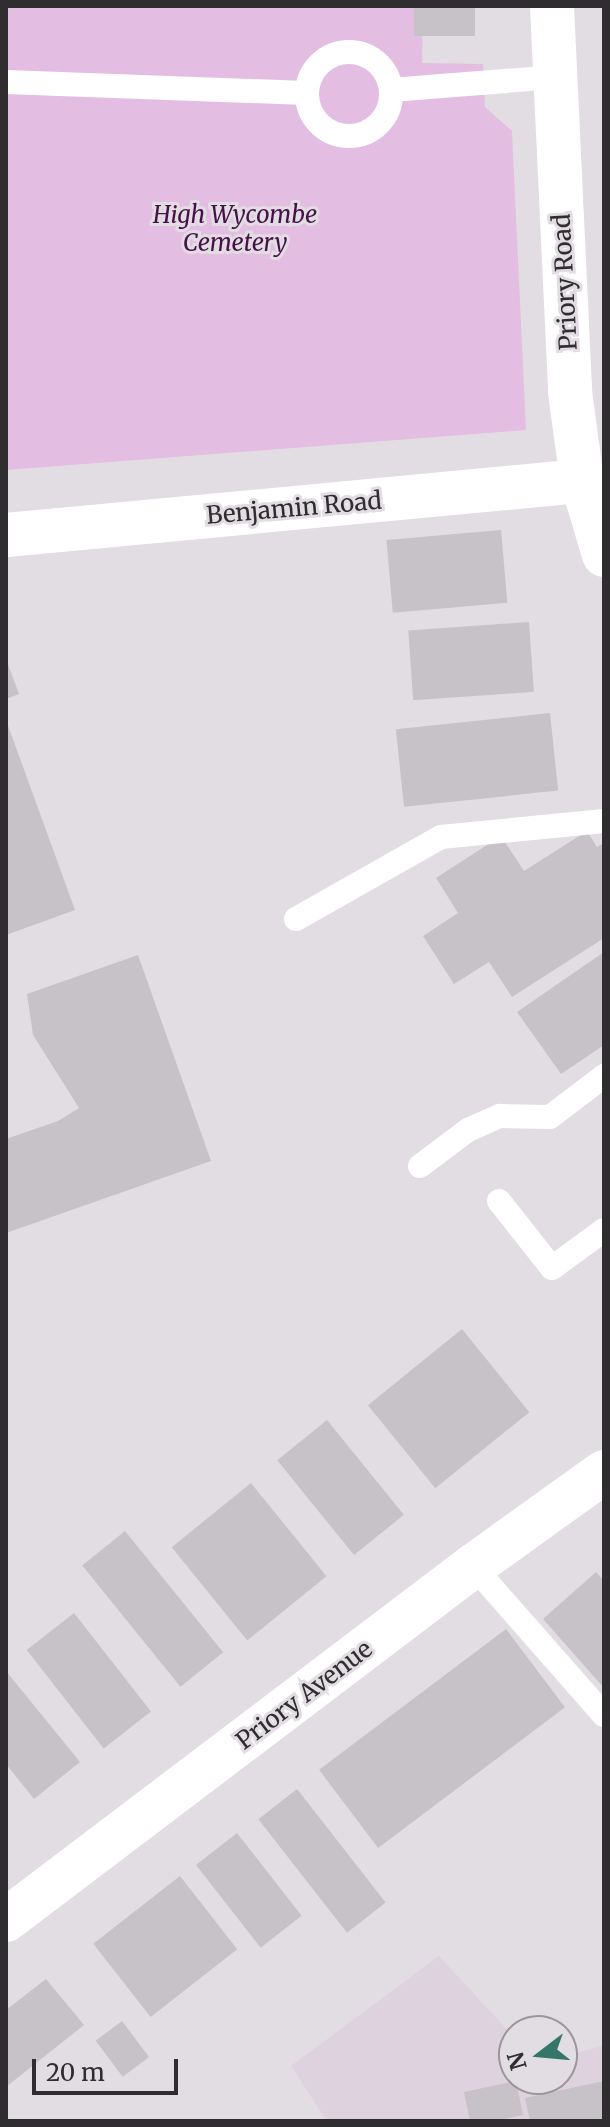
<!DOCTYPE html>
<html>
<head>
<meta charset="utf-8">
<style>
  body { margin:0 }
  #map { position:relative; width:610px; height:2127px; overflow:hidden; background:#e2dde2; font-family:Merriweather,serif }
  div>[style] { position:absolute }
  .built>* { inset:0; background:#ddd2dd }
  .green>* { inset:0; background:#e3bee2 }
  .building>* { inset:0; background:#c7c2c7; transform-origin:0 0 }
  .service>* { height:24px; margin:-12px; padding:0 12px; transform-origin:12px; border-radius:12px; background:#fff }
  .service>.ring { margin:-12px; padding:0; box-sizing:content-box; background:none; border:24px solid #fff; border-radius:50% }
  .minor>* { height:44px; margin:-22px; padding:0 22px; transform-origin:22px; border-radius:22px; background:#fff }
  span { translate:-50% -50%; white-space:nowrap; text-align:center; line-height:1.15; -webkit-text-stroke:6px #e2dde2; paint-order:stroke }
  .park-label { font-size:24px; color:#48104a; font-style:italic }
  .street-label { font-size:24px; color:#2f2d2f }
  .frame { position:absolute; inset:0; border:8px solid #2f2d2f; pointer-events:none }
  .north { position:absolute; left:498px; top:2015px; width:80px; height:80px; box-sizing:border-box; background:#e2dde2; border:2px solid #9a979a; border-radius:50%; rotate:254deg; font-size:22px; font-weight:700; line-height:32px; text-align:center; color:#2f2d2f }
  .north::after { content:''; display:block; margin:auto; width:28px; height:36px; background:#347668; clip-path:polygon(50% 0,100% 100%,50% 72%,0 100%) }
  .scale { position:absolute; left:32px; top:2059px; width:146px; height:36px; box-sizing:border-box; border:4px solid #2f2d2f; border-top:0; padding-left:10px; font-size:24px; line-height:28px; white-space:nowrap; color:#2f2d2f; -webkit-text-stroke:6px #e2dde2; paint-order:stroke }
</style>
</head>
<body>
<div id="map">
  <div class="built">
    <div style="clip-path:polygon(439px 1956px,514px 2037px,514px 2079px,562px 2079px,562px 2056px,604px 2046px,604px 2121px,327px 2121px,291px 2066px)"></div>
  </div>
  <div class="green">
    <div style="clip-path:polygon(6px 6px,423px 6px,422px 63px,483px 64px,485px 107px,512px 131px,526px 430px,6px 470px)"></div>
  </div>
  <div class="building">
    <div style="left:414px;top:6px;width:61px;height:30px"></div>
    <div style="left:501px;top:530px;width:73px;height:115px;rotate:85deg"></div>
    <div style="left:529px;top:622px;width:70px;height:121px;rotate:86deg"></div>
    <div style="clip-path:polygon(6px 659px,19px 694px,6px 699px)"></div>
    <div style="left:550px;top:713px;width:78px;height:155px;rotate:84deg"></div>
    <div style="clip-path:polygon(6px 720px,75px 910px,6px 935px)"></div>
    <div style="clip-path:polygon(587px 831px,597px 847px,604px 843px,604px 938px,512px 997px,489px 962px,454px 984px,423px 936px,458px 913px,436px 878px,501px 836px,524px 871px)"></div>
    <div style="clip-path:polygon(604px 952px,604px 1045px,561px 1074px,517px 1012px)"></div>
    <div style="clip-path:polygon(138px 955px,211px 1161px,6px 1233px,6px 1139px,58px 1121px,79px 1108px,33px 1035px,27px 994px)"></div>
    <div style="left:462px;top:1329px;width:107px;height:121px;rotate:51deg"></div>
    <div style="left:327px;top:1420px;width:122px;height:64px;rotate:51deg"></div>
    <div style="left:251px;top:1483px;width:120px;height:102px;rotate:51deg"></div>
    <div style="left:125px;top:1531px;width:156px;height:55px;rotate:51deg"></div>
    <div style="clip-path:polygon(596px 1572px,604px 1581px,604px 1688px,543px 1619px)"></div>
    <div style="left:74px;top:1613px;width:125px;height:60px;rotate:52deg"></div>
    <div style="left:506px;top:1629px;width:98px;height:234px;rotate:53deg"></div>
    <div style="clip-path:polygon(6px 1671px,80px 1762px,34px 1799px,6px 1764px)"></div>
    <div style="left:297px;top:1789px;width:144px;height:49px;rotate:52deg"></div>
    <div style="left:237px;top:1833px;width:105px;height:52px;rotate:52deg"></div>
    <div style="left:180px;top:1876px;width:93px;height:110px;rotate:52deg"></div>
    <div style="clip-path:polygon(46px 1979px,84px 2025px,6px 2087px,6px 2010px)"></div>
    <div style="left:122px;top:2021px;width:45px;height:33px;rotate:53deg"></div>
    <div style="clip-path:polygon(516px 2081px,523px 2115px,495px 2121px,470px 2121px,464px 2092px)"></div>
    <div style="clip-path:polygon(604px 2081px,604px 2121px,530px 2121px,525px 2098px)"></div>
  </div>
  <div class="service">
    <div class="ring" style="left:307px;top:52px;width:60px;height:60px"></div>
    <div style="left:6px;top:82px;width:300px;rotate:2.1deg"></div>
    <div style="left:391px;top:90px;width:167px;rotate:-4.5deg"></div>
    <div style="left:296px;top:919px;width:167px;rotate:-29.5deg"></div>
    <div style="left:441px;top:837px;width:164px;rotate:-5.6deg"></div>
    <div style="left:420px;top:1166px;width:60px;rotate:-36.9deg"></div>
    <div style="left:468px;top:1130px;width:35px;rotate:-24deg"></div>
    <div style="left:500px;top:1116px;width:50px;rotate:1.1deg"></div>
    <div style="left:550px;top:1117px;width:68px;rotate:-37.2deg"></div>
    <div style="left:499px;top:1201px;width:85px;rotate:51.7deg"></div>
    <div style="left:552px;top:1268px;width:64px;rotate:-36.2deg"></div>
    <div style="left:473px;top:1566px;width:198px;rotate:48.7deg"></div>
  </div>
  <div class="minor">
    <div style="left:552px;top:6px;width:386px;rotate:87.3deg"></div>
    <div style="left:570px;top:392px;width:90px;rotate:82.3deg"></div>
    <div style="left:582px;top:481px;width:77px;rotate:73.4deg"></div>
    <div style="left:6px;top:535px;width:579px;rotate:-5.36deg"></div>
    <div style="left:6px;top:1920px;width:586px;rotate:-37.16deg"></div>
    <div style="left:473px;top:1566px;width:161px;rotate:-35.7deg"></div>
  </div>
  <div class="park-label">
    <span style="left:235px;top:229px">High Wycombe<br>Cemetery</span>
  </div>
  <div class="street-label">
    <span style="left:565px;top:282px;rotate:-93deg">Priory Road</span>
    <span style="left:294px;top:508px;rotate:-5deg">Benjamin Road</span>
    <span style="left:304px;top:1695px;rotate:-37deg">Priory Avenue</span>
  </div>
  <div class="frame"></div>
  <div class="north">N</div>
  <div class="scale">20 m</div>
</div>
</body>
</html>
